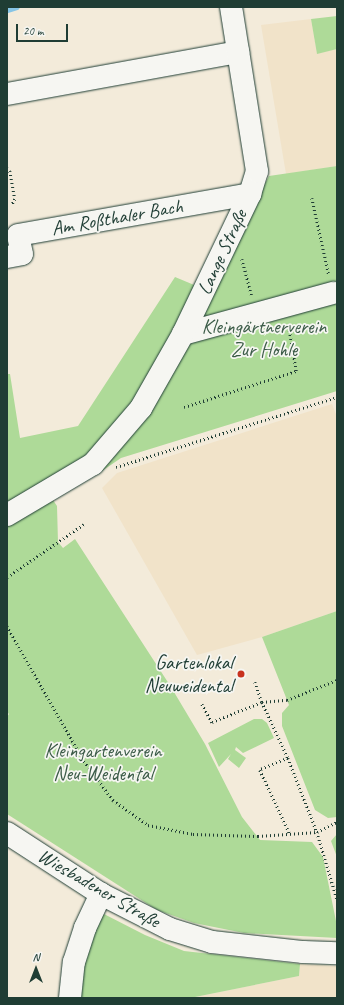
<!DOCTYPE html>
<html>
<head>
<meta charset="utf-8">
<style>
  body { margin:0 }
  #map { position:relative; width:344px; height:1005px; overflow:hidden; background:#f3ebda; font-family:Caveat,sans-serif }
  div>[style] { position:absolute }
  .built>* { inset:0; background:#f1e3c9 }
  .green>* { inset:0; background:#aeda98 }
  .stream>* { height:5px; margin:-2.5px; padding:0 2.5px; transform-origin:2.5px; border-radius:2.5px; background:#86c5e6 }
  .path>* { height:2.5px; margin-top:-1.25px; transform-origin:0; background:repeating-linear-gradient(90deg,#1f3d34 0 1px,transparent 0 4px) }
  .roads { filter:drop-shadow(0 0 1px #1f3d34) drop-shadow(0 0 1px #1f3d34) }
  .minor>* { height:22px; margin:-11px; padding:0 11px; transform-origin:11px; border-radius:11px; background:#f6f6f2 }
  .dots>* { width:11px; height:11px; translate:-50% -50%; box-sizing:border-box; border:2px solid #f6f6f2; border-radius:50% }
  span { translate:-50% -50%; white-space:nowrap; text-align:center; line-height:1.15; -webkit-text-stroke:3.5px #f6f6f2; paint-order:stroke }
  .street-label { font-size:20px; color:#1f3d34 }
  .park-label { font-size:20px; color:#3c5c48 }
  .poi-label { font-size:20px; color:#1f3d34 }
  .right { translate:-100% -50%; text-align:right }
  .frame { position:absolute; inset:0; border:8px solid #1f3d34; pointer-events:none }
  .north { position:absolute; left:16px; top:949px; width:40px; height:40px; -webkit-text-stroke:3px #f6f6f2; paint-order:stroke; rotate:0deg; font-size:11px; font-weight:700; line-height:16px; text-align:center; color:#1f3d34 }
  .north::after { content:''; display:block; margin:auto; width:14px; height:18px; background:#1f3d34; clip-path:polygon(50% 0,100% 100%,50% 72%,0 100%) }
  .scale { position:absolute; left:16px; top:24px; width:52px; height:18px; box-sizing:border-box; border:2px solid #1f3d34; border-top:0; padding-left:5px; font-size:12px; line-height:14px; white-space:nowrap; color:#1f3d34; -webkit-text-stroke:3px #f6f6f2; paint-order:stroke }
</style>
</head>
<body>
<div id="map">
  <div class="built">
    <div style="clip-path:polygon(311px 19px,317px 53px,337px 49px,337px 166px,286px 174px,261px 25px)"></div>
    <div style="clip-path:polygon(332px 404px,337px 417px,337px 611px,262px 637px,197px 655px,102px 488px,117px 473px)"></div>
    <div style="clip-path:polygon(300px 964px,337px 966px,337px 998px,190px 998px,299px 976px)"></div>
  </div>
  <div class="green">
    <div style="clip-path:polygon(337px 16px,337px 49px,317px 54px,311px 19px)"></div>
    <div style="clip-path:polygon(337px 166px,337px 391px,121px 458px,102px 471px,93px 464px,47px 491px,57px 506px,58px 542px,63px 548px,75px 539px,171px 687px,205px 744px,242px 817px,260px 840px,312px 842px,323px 857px,337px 926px,337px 938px,244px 933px,194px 923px,157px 910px,7px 814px,7px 717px,9px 714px,7px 712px,7px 374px,10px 374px,20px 438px,78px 426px,175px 277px,199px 287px,207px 294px,269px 176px)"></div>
    <div style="clip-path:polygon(337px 611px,337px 817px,328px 818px,315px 810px,282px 726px,282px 713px,289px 705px,262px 637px)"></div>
    <div style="clip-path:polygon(254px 719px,262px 719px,267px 723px,274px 738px,243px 753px,236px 747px,235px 750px,246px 758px,239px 768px,228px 759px,231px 754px,219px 767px,208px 743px)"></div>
    <div style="clip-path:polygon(337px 834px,337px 857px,331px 841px)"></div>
    <div style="clip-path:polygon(102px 913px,145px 935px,184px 951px,300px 964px,299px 976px,190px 998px,79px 998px,78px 975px)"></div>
  </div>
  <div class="stream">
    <div style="left:7px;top:10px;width:10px;rotate:-17deg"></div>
  </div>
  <div class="path">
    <div style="left:7px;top:168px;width:4px;rotate:45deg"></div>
    <div style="left:10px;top:171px;width:28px;rotate:80deg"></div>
    <div style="left:15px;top:199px;width:7px;rotate:117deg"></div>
    <div style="left:312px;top:198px;width:79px;rotate:77.6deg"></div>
    <div style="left:242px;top:259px;width:38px;rotate:75deg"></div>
    <div style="left:184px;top:407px;width:118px;rotate:-17.8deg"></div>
    <div style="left:296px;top:371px;width:48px;rotate:-99.7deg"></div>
    <div style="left:116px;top:467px;width:232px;rotate:-17.6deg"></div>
    <div style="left:7px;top:577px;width:93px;rotate:-34.5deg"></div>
    <div style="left:7px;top:626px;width:155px;rotate:60.3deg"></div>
    <div style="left:84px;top:761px;width:49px;rotate:53.4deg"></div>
    <div style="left:113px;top:800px;width:43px;rotate:35.5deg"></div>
    <div style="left:148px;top:825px;width:46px;rotate:11.3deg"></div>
    <div style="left:193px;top:834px;width:65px;rotate:1.8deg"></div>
    <div style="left:258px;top:836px;width:59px;rotate:-3.9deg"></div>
    <div style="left:317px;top:832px;width:22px;rotate:-27deg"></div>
    <div style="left:255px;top:682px;width:21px;rotate:71deg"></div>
    <div style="left:262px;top:702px;width:25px;rotate:-5deg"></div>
    <div style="left:287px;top:700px;width:54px;rotate:-21.8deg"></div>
    <div style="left:202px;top:704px;width:21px;rotate:61deg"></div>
    <div style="left:212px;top:722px;width:54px;rotate:-21.8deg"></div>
    <div style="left:262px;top:702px;width:62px;rotate:65.1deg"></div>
    <div style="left:288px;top:758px;width:79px;rotate:68.6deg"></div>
    <div style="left:317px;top:832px;width:70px;rotate:73.4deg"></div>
    <div style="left:288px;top:758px;width:30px;rotate:157deg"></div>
    <div style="left:260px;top:770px;width:71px;rotate:64.9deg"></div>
  </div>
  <div class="roads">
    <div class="minor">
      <div style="left:7px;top:94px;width:235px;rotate:-10.3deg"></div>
      <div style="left:7px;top:257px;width:15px;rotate:-11deg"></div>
      <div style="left:22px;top:254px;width:19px;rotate:-102deg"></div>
      <div style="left:18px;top:235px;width:236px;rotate:-10deg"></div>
      <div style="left:183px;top:334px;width:156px;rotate:-15.3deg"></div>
      <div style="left:7px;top:515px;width:100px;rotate:-30.7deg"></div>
      <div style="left:93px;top:464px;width:74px;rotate:-49.4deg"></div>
      <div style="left:141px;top:408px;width:85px;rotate:-60.4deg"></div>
      <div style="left:183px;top:334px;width:155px;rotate:-64.4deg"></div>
      <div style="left:250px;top:194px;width:24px;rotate:-73deg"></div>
      <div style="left:257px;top:171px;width:166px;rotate:-99deg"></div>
      <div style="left:7px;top:833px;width:112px;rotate:33deg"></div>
      <div style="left:101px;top:894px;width:77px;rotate:26.9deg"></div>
      <div style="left:170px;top:929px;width:44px;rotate:17.2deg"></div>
      <div style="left:212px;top:942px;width:92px;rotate:6.3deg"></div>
      <div style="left:303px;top:952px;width:34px;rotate:2deg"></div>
      <div style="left:70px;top:998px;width:36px;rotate:-84deg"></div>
      <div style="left:74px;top:962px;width:36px;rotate:-72deg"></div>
      <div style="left:85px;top:928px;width:38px;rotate:-65deg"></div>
    </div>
  </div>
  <div class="dots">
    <div style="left:241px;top:674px;background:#c8321e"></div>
  </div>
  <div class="street-label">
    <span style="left:117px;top:217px;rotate:-10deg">Am Roßthaler Bach</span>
    <span style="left:222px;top:252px;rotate:-65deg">Lange Straße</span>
    <span style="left:99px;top:888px;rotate:30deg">Wiesbadener Straße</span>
  </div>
  <div class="park-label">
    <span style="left:264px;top:338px">Kleingärtnerverein<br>Zur Hohle</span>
    <span style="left:103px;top:762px">Kleingartenverein<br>Neu-Weidental</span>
  </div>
  <div class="poi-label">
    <span class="right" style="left:233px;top:674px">Gartenlokal<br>Neuweidental</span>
  </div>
  <div class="frame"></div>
  <div class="north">N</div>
  <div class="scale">20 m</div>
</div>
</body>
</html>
